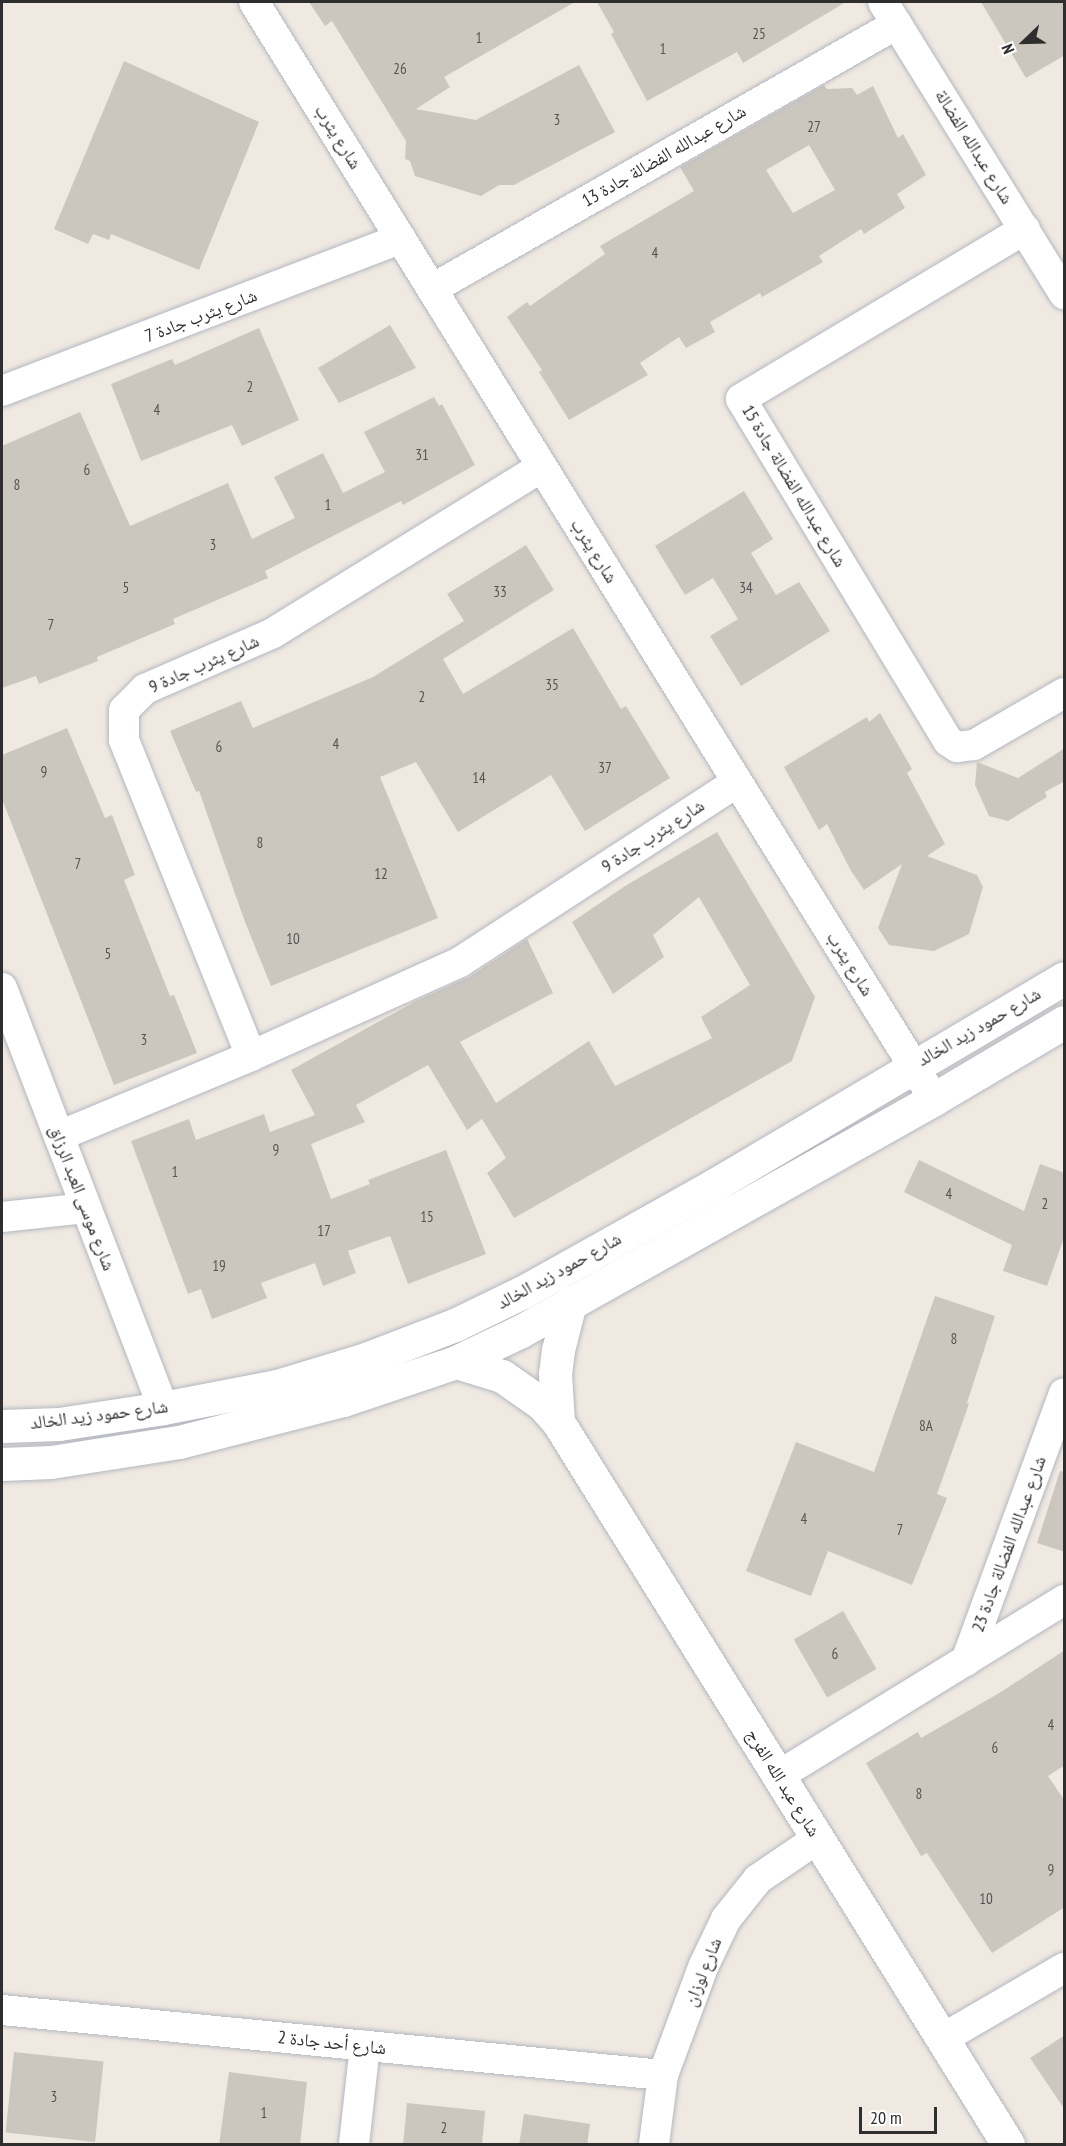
<!DOCTYPE html>
<html>
<head>
<meta charset="utf-8">
<style>
  body { margin:0 }
  #map { position:relative; width:1066px; height:2146px; overflow:hidden; background:#efe9e1; font-family:"PT Sans Narrow","Noto Naskh Arabic",sans-serif }
  div>[style] { position:absolute }
  .building>* { inset:0; background:#cbc7bf; transform-origin:0 0 }
  .roads { filter:drop-shadow(0 0 2px #b4b7c1) drop-shadow(0 0 2px #b4b7c1) }
  .street>* { height:30px; margin:-15px; padding:0 15px; transform-origin:15px; border-radius:15px; background:#fff }
  .secondary>* { height:33px; margin:-16.5px; padding:0 16.5px; transform-origin:16.5px; border-radius:16.5px; background:#fff }
  span { translate:-50% -50%; white-space:nowrap; text-align:center; line-height:1.15; -webkit-text-stroke:4.5px #fff; paint-order:stroke }
  .number-label { font-size:15px; color:#555452 }
  .number-label span { -webkit-text-stroke-width:0 }
  .street-label { font-size:18px; color:#2e2e2e }
  .frame { position:absolute; inset:0; border:3px solid #2e2e2e; pointer-events:none }
  .north { position:absolute; left:994px; top:12px; width:60px; height:60px; -webkit-text-stroke:4px #fff; paint-order:stroke; rotate:247deg; font-size:16px; font-weight:700; line-height:24px; text-align:center; color:#2e2e2e }
  .north::after { content:''; display:block; margin:auto; width:21px; height:27px; background:#2e2e2e; clip-path:polygon(50% 0,100% 100%,50% 72%,0 100%) }
  .scale { position:absolute; left:859px; top:2107px; width:78px; height:27px; box-sizing:border-box; border:3px solid #2e2e2e; border-top:0; padding-left:8px; font-size:18px; line-height:21px; white-space:nowrap; color:#2e2e2e; -webkit-text-stroke:4px #fff; paint-order:stroke }
</style>
</head>
<body>
<div id="map">
  <div class="building">
    <div style="clip-path:polygon(309px 2px,575px 2px,444px 77px,450px 87px,416px 109px,476px 120px,579px 65px,615px 132px,514px 185px,499px 185px,481px 196px,415px 176px,410px 161px,405px 159px,406px 141px,332px 21px,325px 26px)"></div>
    <div style="clip-path:polygon(597px 2px,846px 2px,743px 63px,737px 52px,647px 101px,611px 34px,614px 32px)"></div>
    <div style="clip-path:polygon(981px 2px,1065px 2px,1065px 55px,1026px 78px)"></div>
    <div style="clip-path:polygon(124px 61px,259px 122px,199px 270px,111px 234px,109px 240px,93px 234px,88px 244px,54px 229px)"></div>
    <div style="clip-path:polygon(evenodd,824px 85px,827px 89px,852px 88px,857px 95px,873px 86px,898px 138px,903px 134px,926px 175px,897px 194px,905px 208px,864px 234px,861px 229px,819px 256px,823px 262px,762px 297px,760px 293px,710px 322px,715px 332px,686px 348px,679px 337px,640px 363px,648px 375px,569px 420px,539px 372px,542px 370px,507px 317px,527px 302px,530px 306px,605px 254px,600px 246px,694px 191px,680px 167px,824px 85px,809px 145px,835px 190px,793px 213px,766px 170px,809px 145px)"></div>
    <div style="clip-path:polygon(390px 325px,416px 368px,339px 403px,318px 368px)"></div>
    <div style="clip-path:polygon(259px 328px,299px 420px,242px 446px,232px 425px,141px 461px,111px 384px,172px 359px,175px 365px)"></div>
    <div style="clip-path:polygon(434px 397px,439px 406px,442px 404px,475px 465px,403px 505px,401px 501px,265px 571px,268px 578px,173px 619px,175px 624px,97px 657px,98px 661px,39px 684px,36px 676px,2px 688px,2px 446px,80px 412px,130px 526px,228px 483px,252px 539px,295px 518px,274px 477px,323px 453px,343px 493px,385px 472px,364px 432px)"></div>
    <div style="clip-path:polygon(744px 491px,773px 539px,751px 553px,776px 595px,799px 582px,830px 631px,741px 686px,710px 636px,738px 619px,713px 578px,685px 595px,655px 546px)"></div>
    <div style="clip-path:polygon(526px 545px,554px 590px,443px 659px,463px 694px,573px 628px,621px 709px,626px 706px,670px 778px,585px 831px,551px 775px,458px 832px,416px 762px,380px 777px,438px 918px,271px 986px,245px 922px,199px 791px,196px 792px,170px 731px,241px 701px,253px 728px,373px 677px,464px 621px,447px 594px)"></div>
    <div style="clip-path:polygon(880px 713px,912px 769px,907px 773px,945px 844px,927px 856px,977px 875px,983px 887px,969px 934px,934px 951px,889px 945px,878px 928px,902px 864px,864px 890px,851px 871px,827px 824px,819px 830px,784px 767px,867px 717px,869px 722px)"></div>
    <div style="clip-path:polygon(67px 728px,105px 818px,112px 815px,135px 875px,124px 880px,170px 996px,174px 995px,197px 1053px,114px 1085px,2px 799px,2px 755px)"></div>
    <div style="clip-path:polygon(1065px 748px,1065px 781px,1045px 792px,1047px 797px,1008px 821px,989px 816px,975px 785px,977px 762px,1018px 778px)"></div>
    <div style="clip-path:polygon(717px 832px,815px 997px,792px 1061px,514px 1218px,487px 1173px,506px 1158px,482px 1119px,467px 1130px,428px 1065px,356px 1105px,365px 1122px,311px 1144px,331px 1199px,370px 1184px,368px 1180px,446px 1150px,486px 1254px,408px 1284px,390px 1236px,348px 1251px,356px 1273px,323px 1286px,315px 1263px,261px 1283px,267px 1298px,212px 1319px,201px 1289px,188px 1294px,131px 1141px,189px 1119px,196px 1140px,264px 1114px,270px 1132px,315px 1115px,291px 1070px,416px 1001px,469px 977px,527px 939px,553px 993px,460px 1042px,496px 1103px,589px 1041px,615px 1086px,712px 1038px,701px 1017px,750px 985px,699px 897px,653px 935px,664px 957px,613px 994px,572px 922px,625px 886px)"></div>
    <div style="clip-path:polygon(919px 1160px,1024px 1211px,1040px 1164px,1065px 1173px,1065px 1235px,1047px 1286px,1003px 1271px,1012px 1245px,904px 1192px)"></div>
    <div style="clip-path:polygon(935px 1296px,995px 1316px,967px 1403px,969px 1404px,937px 1494px,947px 1498px,912px 1585px,828px 1551px,811px 1596px,746px 1571px,796px 1442px,874px 1472px)"></div>
    <div style="clip-path:polygon(1060px 1471px,1065px 1472px,1065px 1552px,1037px 1543px)"></div>
    <div style="left:843px;top:1611px;width:67px;height:57px;rotate:60deg"></div>
    <div style="clip-path:polygon(1065px 1650px,1065px 1765px,1048px 1776px,1065px 1801px,1065px 1907px,992px 1953px,927px 1853px,921px 1856px,866px 1763px,918px 1732px,921px 1738px,1001px 1692px)"></div>
    <div style="clip-path:polygon(1065px 2035px,1065px 2110px,1030px 2058px)"></div>
    <div style="left:14px;top:2052px;width:90px;height:81px;rotate:6deg"></div>
    <div style="clip-path:polygon(229px 2072px,307px 2082px,300px 2145px,219px 2145px)"></div>
    <div style="clip-path:polygon(407px 2103px,485px 2111px,482px 2145px,403px 2145px)"></div>
    <div style="clip-path:polygon(524px 2114px,590px 2124px,587px 2145px,519px 2145px)"></div>
  </div>
  <div class="roads">
    <div class="street">
      <div style="left:254px;top:2px;width:1291px;rotate:58.21deg"></div>
      <div style="left:883px;top:2px;width:344px;rotate:58.2deg"></div>
      <div style="left:1025px;top:229px;width:331px;rotate:149.1deg"></div>
      <div style="left:741px;top:399px;width:400px;rotate:58.8deg"></div>
      <div style="left:948px;top:741px;width:11px;rotate:34deg"></div>
      <div style="left:957px;top:747px;width:17px;rotate:-7deg"></div>
      <div style="left:974px;top:745px;width:104px;rotate:-30deg"></div>
      <div style="left:432px;top:289px;width:535px;rotate:-29.68deg"></div>
      <div style="left:2px;top:391px;width:427px;rotate:-20.9deg"></div>
      <div style="left:2px;top:988px;width:450px;rotate:69deg"></div>
      <div style="left:251px;top:1056px;width:341px;rotate:-111.9deg"></div>
      <div style="left:124px;top:740px;width:30px;rotate:-90deg"></div>
      <div style="left:124px;top:710px;width:30px;rotate:-45deg"></div>
      <div style="left:145px;top:689px;width:140px;rotate:-23.6deg"></div>
      <div style="left:273px;top:633px;width:316px;rotate:-31.7deg"></div>
      <div style="left:59px;top:1136px;width:208px;rotate:-22.6deg"></div>
      <div style="left:251px;top:1056px;width:229px;rotate:-24.2deg"></div>
      <div style="left:460px;top:962px;width:330px;rotate:-33deg"></div>
      <div style="left:2px;top:1217px;width:84px;rotate:-6.1deg"></div>
      <div style="left:966px;top:1661px;width:285px;rotate:-69.9deg"></div>
      <div style="left:778px;top:1776px;width:336px;rotate:-31.6deg"></div>
      <div style="left:2px;top:2010px;width:664px;rotate:5.62deg"></div>
      <div style="left:942px;top:2039px;width:141px;rotate:-30.2deg"></div>
      <div style="left:354px;top:2144px;width:99px;rotate:-83.6deg"></div>
      <div style="left:654px;top:2144px;width:70px;rotate:-82.6deg"></div>
      <div style="left:663px;top:2075px;width:117px;rotate:-69.6deg"></div>
      <div style="left:704px;top:1965px;width:51px;rotate:-64.4deg"></div>
      <div style="left:726px;top:1919px;width:51px;rotate:-51.3deg"></div>
      <div style="left:758px;top:1879px;width:71px;rotate:-34.1deg"></div>
    </div>
    <div class="secondary">
      <div style="left:456px;top:1362px;width:48px;rotate:16.9deg"></div>
      <div style="left:502px;top:1376px;width:49px;rotate:35deg"></div>
      <div style="left:542px;top:1404px;width:24px;rotate:48deg"></div>
      <div style="left:558px;top:1422px;width:851px;rotate:58.07deg"></div>
      <div style="left:558px;top:1422px;width:48px;rotate:-93.6deg"></div>
      <div style="left:555px;top:1374px;width:24px;rotate:-83deg"></div>
      <div style="left:558px;top:1350px;width:49px;rotate:-75.7deg"></div>
      <div style="left:2px;top:1426px;width:57px;rotate:-2deg"></div>
      <div style="left:59px;top:1424px;width:105px;rotate:-8.7deg"></div>
      <div style="left:163px;top:1408px;width:116px;rotate:-10.9deg"></div>
      <div style="left:277px;top:1386px;width:93px;rotate:-16.9deg"></div>
      <div style="left:366px;top:1359px;width:97px;rotate:-21deg"></div>
      <div style="left:457px;top:1324px;width:73px;rotate:-25.9deg"></div>
      <div style="left:523px;top:1292px;width:221px;rotate:-29.2deg"></div>
      <div style="left:716px;top:1184px;width:404px;rotate:-30.6deg"></div>
      <div style="left:2px;top:1464px;width:49px;rotate:-2.3deg"></div>
      <div style="left:51px;top:1462px;width:130px;rotate:-8.9deg"></div>
      <div style="left:179px;top:1442px;width:169px;rotate:-14.4deg"></div>
      <div style="left:343px;top:1400px;width:119px;rotate:-18.6deg"></div>
      <div style="left:456px;top:1362px;width:72px;rotate:-25.5deg"></div>
      <div style="left:521px;top:1331px;width:474px;rotate:-29.3deg"></div>
      <div style="left:934px;top:1099px;width:151px;rotate:-30.6deg"></div>
    </div>
  </div>
  <div class="number-label">
    <span style="left:759px;top:34px">25</span>
    <span style="left:479px;top:38px">1</span>
    <span style="left:663px;top:49px">1</span>
    <span style="left:400px;top:69px">26</span>
    <span style="left:557px;top:120px">3</span>
    <span style="left:814px;top:127px">27</span>
    <span style="left:655px;top:253px">4</span>
    <span style="left:250px;top:387px">2</span>
    <span style="left:157px;top:410px">4</span>
    <span style="left:422px;top:455px">31</span>
    <span style="left:87px;top:470px">6</span>
    <span style="left:17px;top:485px">8</span>
    <span style="left:328px;top:505px">1</span>
    <span style="left:213px;top:545px">3</span>
    <span style="left:126px;top:588px">5</span>
    <span style="left:746px;top:588px">34</span>
    <span style="left:500px;top:592px">33</span>
    <span style="left:51px;top:625px">7</span>
    <span style="left:552px;top:685px">35</span>
    <span style="left:422px;top:697px">2</span>
    <span style="left:336px;top:744px">4</span>
    <span style="left:219px;top:747px">6</span>
    <span style="left:605px;top:768px">37</span>
    <span style="left:44px;top:772px">9</span>
    <span style="left:479px;top:778px">14</span>
    <span style="left:260px;top:843px">8</span>
    <span style="left:78px;top:864px">7</span>
    <span style="left:381px;top:874px">12</span>
    <span style="left:293px;top:939px">10</span>
    <span style="left:108px;top:954px">5</span>
    <span style="left:144px;top:1040px">3</span>
    <span style="left:276px;top:1150px">9</span>
    <span style="left:175px;top:1172px">1</span>
    <span style="left:949px;top:1194px">4</span>
    <span style="left:1045px;top:1204px">2</span>
    <span style="left:427px;top:1217px">15</span>
    <span style="left:324px;top:1231px">17</span>
    <span style="left:219px;top:1266px">19</span>
    <span style="left:954px;top:1339px">8</span>
    <span style="left:926px;top:1426px">8A</span>
    <span style="left:804px;top:1519px">4</span>
    <span style="left:900px;top:1530px">7</span>
    <span style="left:835px;top:1654px">6</span>
    <span style="left:1051px;top:1725px">4</span>
    <span style="left:995px;top:1748px">6</span>
    <span style="left:919px;top:1794px">8</span>
    <span style="left:1051px;top:1870px">9</span>
    <span style="left:986px;top:1899px">10</span>
    <span style="left:54px;top:2097px">3</span>
    <span style="left:264px;top:2113px">1</span>
    <span style="left:444px;top:2128px">2</span>
  </div>
  <div class="street-label">
    <span style="left:338px;top:137px;rotate:58deg">شارع يثرب</span>
    <span style="left:974px;top:147px;rotate:58deg">شارع عبدالله الفضالة</span>
    <span style="left:664px;top:156px;rotate:-30deg">شارع عبدالله الفضالة جادة 13</span>
    <span style="left:201px;top:316px;rotate:-21deg">شارع يثرب جادة 7</span>
    <span style="left:794px;top:486px;rotate:59deg">شارع عبدالله الفضالة جادة 15</span>
    <span style="left:594px;top:551px;rotate:58deg">شارع يثرب</span>
    <span style="left:204px;top:664px;rotate:-24deg">شارع يثرب جادة 9</span>
    <span style="left:653px;top:836px;rotate:-33deg">شارع يثرب جادة 9</span>
    <span style="left:850px;top:964px;rotate:58deg">شارع يثرب</span>
    <span style="left:979px;top:1027px;rotate:-30deg">شارع حمود زيد الخالد</span>
    <span style="left:82px;top:1198px;rotate:69deg">شارع موسى العبد الرزاق</span>
    <span style="left:559px;top:1271px;rotate:-29deg">شارع حمود زيد الخالد</span>
    <span style="left:99px;top:1415px;rotate:-7deg">شارع حمود زيد الخالد</span>
    <span style="left:1009px;top:1544px;rotate:-70deg">شارع عبدالله الفضالة جادة 23</span>
    <span style="left:783px;top:1783px;rotate:58deg">شارع عبد الله الفرج</span>
    <span style="left:703px;top:1972px;rotate:-68deg">شارع لوزان</span>
    <span style="left:332px;top:2043px;rotate:6deg">شارع أحد جادة 2</span>
  </div>
  <div class="frame"></div>
  <div class="north">N</div>
  <div class="scale">20 m</div>
</div>
</body>
</html>
